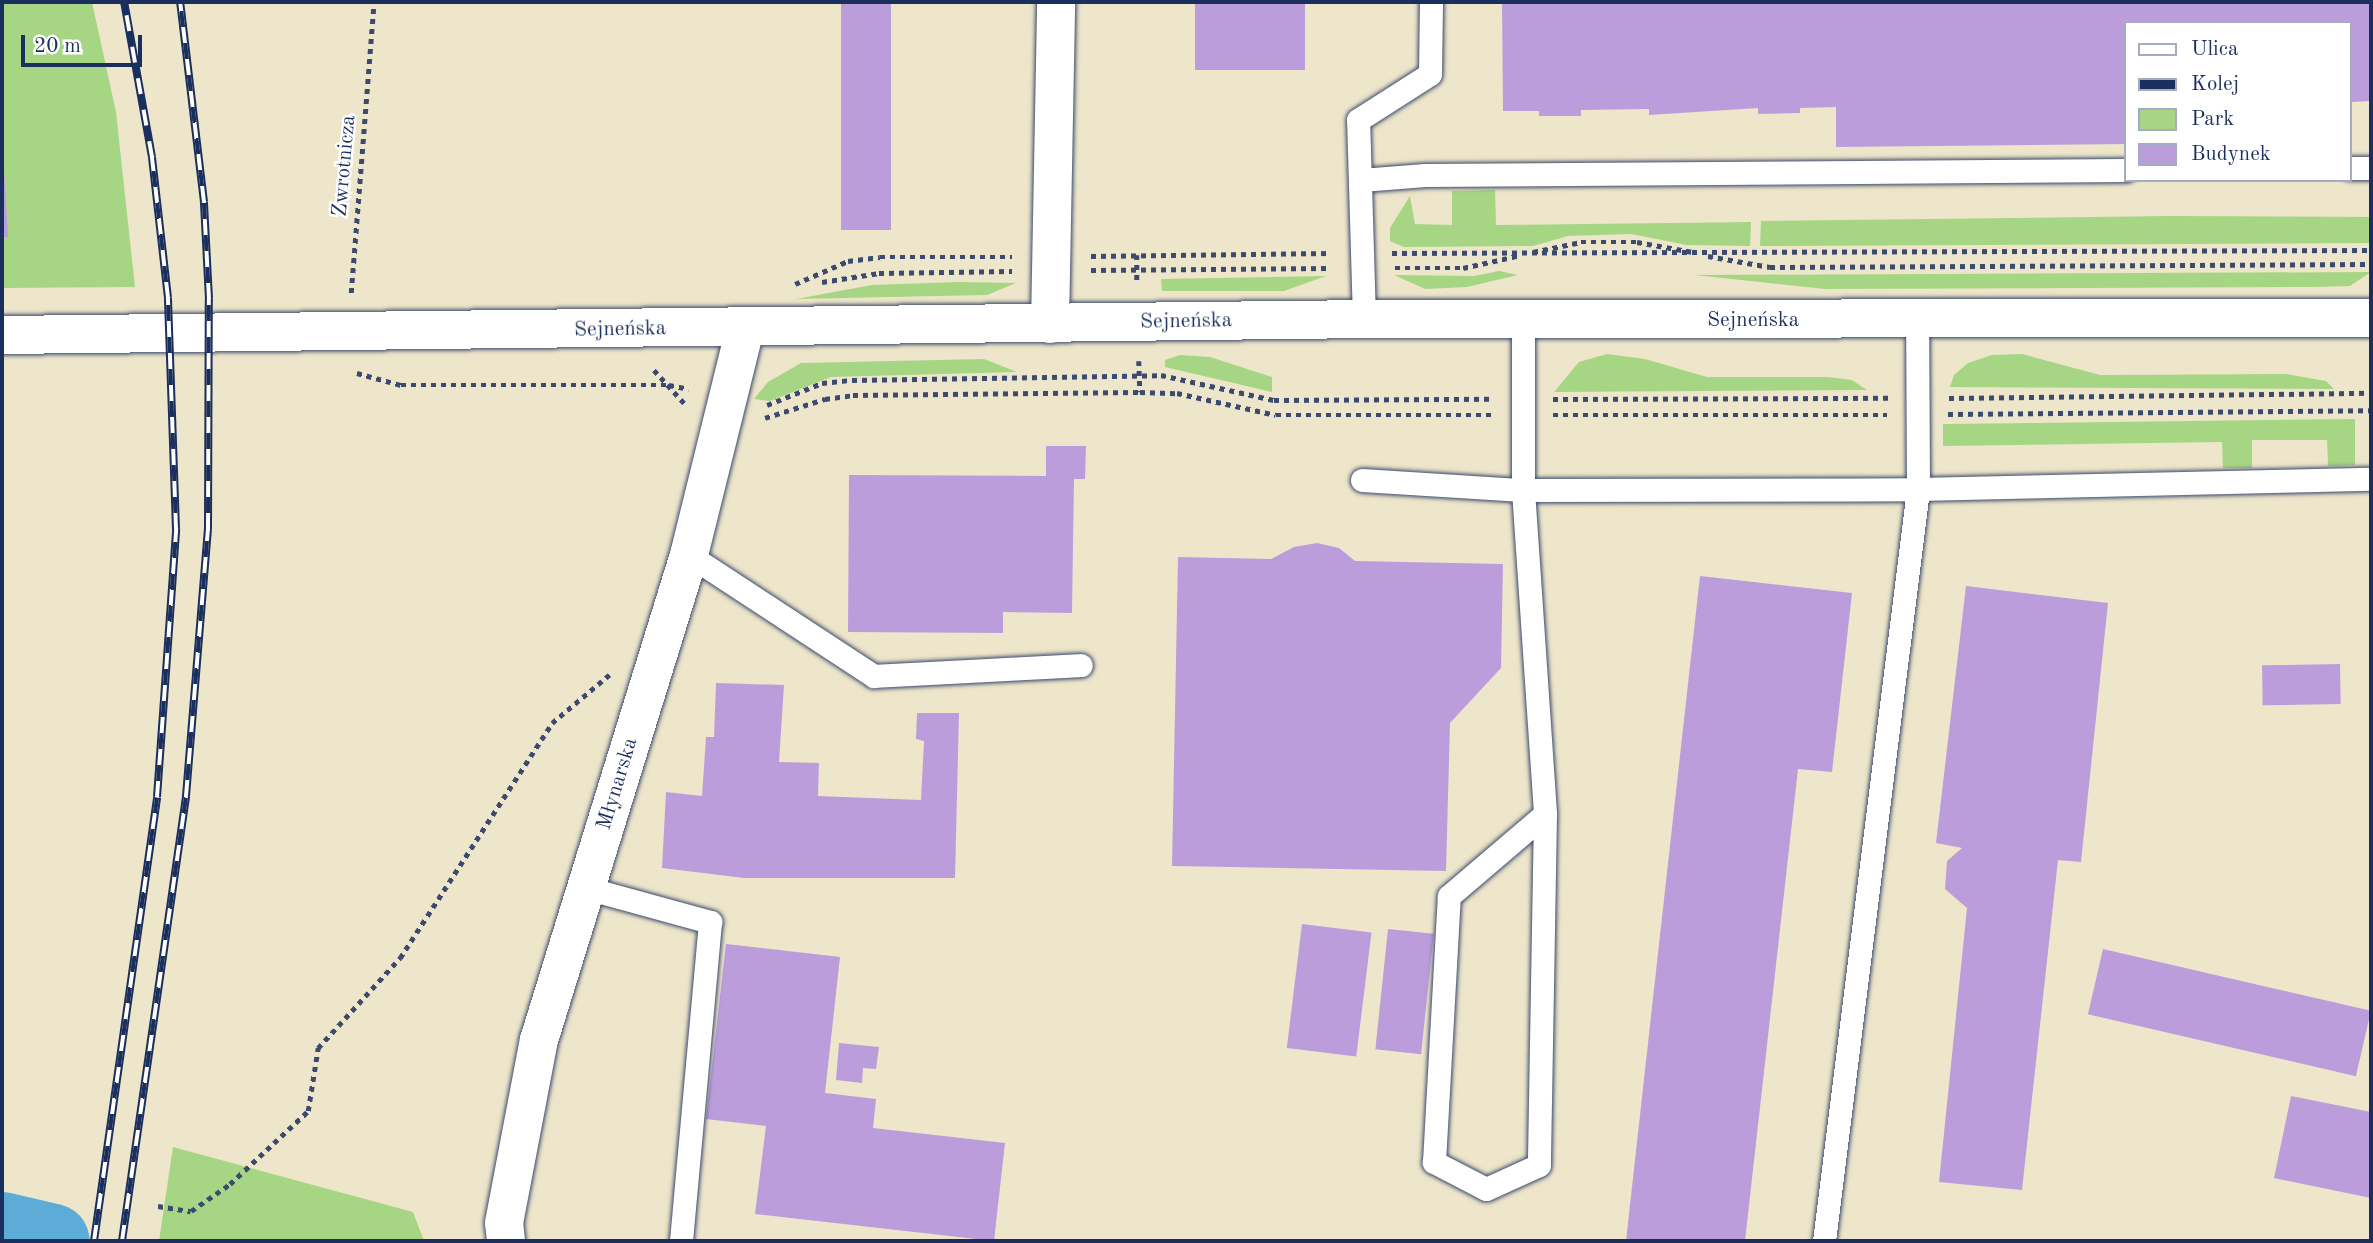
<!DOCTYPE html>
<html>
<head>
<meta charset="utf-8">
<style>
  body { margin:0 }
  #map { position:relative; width:2373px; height:1243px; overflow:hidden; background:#eee6ca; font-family:"Old Standard TT",serif }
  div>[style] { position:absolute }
  .green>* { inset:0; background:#a6d684 }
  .river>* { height:74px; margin:-37px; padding:0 37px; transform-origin:37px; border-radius:37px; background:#5dacd7 }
  .building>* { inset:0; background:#bc9ddc; transform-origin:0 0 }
  .path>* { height:4.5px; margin-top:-2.25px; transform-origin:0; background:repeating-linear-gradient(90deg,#3b4a6e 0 5px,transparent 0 10px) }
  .roads { filter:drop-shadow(0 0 2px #3b4a6e) drop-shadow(0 0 2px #3b4a6e) }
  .lane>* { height:23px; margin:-11.5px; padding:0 11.5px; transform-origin:11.5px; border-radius:11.5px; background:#fff }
  .street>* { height:38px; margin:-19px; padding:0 19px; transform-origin:19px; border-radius:19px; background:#fff }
  .secondary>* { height:38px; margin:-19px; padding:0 19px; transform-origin:19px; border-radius:19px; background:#fff }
  .rail>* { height:8px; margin-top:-4px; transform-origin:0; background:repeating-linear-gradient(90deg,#fff 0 16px,#1b2f5e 0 32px); box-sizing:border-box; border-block:2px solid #1b2f5e }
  span { translate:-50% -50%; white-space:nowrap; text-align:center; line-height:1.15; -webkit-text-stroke:5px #fff; paint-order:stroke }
  .street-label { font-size:21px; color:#1b2f5e }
  .frame { position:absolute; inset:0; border:4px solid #1b2f5e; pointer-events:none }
  .legend { position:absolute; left:2124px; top:21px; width:228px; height:161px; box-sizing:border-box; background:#fff; border:2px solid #a4acbf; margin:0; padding:9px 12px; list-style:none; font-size:21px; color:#1b2f5e }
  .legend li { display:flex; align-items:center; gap:14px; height:35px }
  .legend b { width:35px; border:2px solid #a4acbf }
  .scale { position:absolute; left:21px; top:35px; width:121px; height:32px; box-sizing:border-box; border:4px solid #1b2f5e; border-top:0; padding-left:9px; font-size:21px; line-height:24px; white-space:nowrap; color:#1b2f5e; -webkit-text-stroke:5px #fff; paint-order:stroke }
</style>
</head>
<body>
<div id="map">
  <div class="green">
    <div style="clip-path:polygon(2px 2px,92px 2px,116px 112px,135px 287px,2px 288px)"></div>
    <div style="clip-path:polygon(1495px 190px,1496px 225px,1751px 222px,1750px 246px,1687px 245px,1631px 234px,1568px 236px,1533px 246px,1404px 247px,1390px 241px,1390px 228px,1410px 196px,1415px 224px,1452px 225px,1452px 191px)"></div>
    <div style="clip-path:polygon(2170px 216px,2371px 217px,2371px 243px,1760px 246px,1761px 221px)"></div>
    <div style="clip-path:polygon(1499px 271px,1518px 275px,1467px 287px,1425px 289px,1394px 275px,1474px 276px)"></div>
    <div style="clip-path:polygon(2371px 272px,2350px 286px,2315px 287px,1825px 289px,1695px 275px)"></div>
    <div style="clip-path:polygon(1326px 276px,1284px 291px,1162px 291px,1161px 279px)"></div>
    <div style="clip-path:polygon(958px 282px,1016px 283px,987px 295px,796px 299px,872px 285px)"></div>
    <div style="clip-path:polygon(1607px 354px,1645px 359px,1707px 377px,1828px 377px,1852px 380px,1867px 390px,1554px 392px,1579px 362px)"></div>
    <div style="clip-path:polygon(2022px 354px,2100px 375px,2286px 374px,2326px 381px,2334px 389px,1950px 387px,1954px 375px,1968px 363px,1992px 355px)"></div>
    <div style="clip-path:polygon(1180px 355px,1210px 357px,1272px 377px,1272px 392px,1165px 367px,1165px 360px)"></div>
    <div style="clip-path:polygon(984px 359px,1017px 372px,831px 377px,770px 401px,754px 399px,768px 382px,801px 363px)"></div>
    <div style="clip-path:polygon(2355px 419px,2355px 465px,2328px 466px,2327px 440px,2252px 440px,2252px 468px,2223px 468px,2222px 442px,1943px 446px,1943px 424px)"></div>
    <div style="clip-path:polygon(173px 1147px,413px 1212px,424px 1241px,159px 1241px)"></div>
  </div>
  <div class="river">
    <div style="left:2px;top:1229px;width:52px;rotate:13.2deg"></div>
  </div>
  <div class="building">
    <div style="left:841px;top:2px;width:50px;height:228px"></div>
    <div style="left:1195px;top:2px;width:110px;height:68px"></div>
    <div style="clip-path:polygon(1502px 2px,2371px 2px,2371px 101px,2350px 102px,2350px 23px,2126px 23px,2126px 144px,1836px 147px,1836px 107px,1800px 108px,1800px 113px,1758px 114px,1758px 108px,1649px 115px,1649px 109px,1581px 110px,1581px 116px,1539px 116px,1539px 111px,1503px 111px)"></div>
    <div style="clip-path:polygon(2px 135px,8px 237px,2px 237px)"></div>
    <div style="clip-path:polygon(1046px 446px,1086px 446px,1085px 479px,1074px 479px,1072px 613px,1003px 612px,1003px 633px,848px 632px,849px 475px,1046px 476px)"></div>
    <div style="clip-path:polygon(1317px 543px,1339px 548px,1355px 561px,1503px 564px,1501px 668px,1450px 723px,1446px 871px,1172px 866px,1178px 557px,1271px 559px,1294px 547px)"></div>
    <div style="clip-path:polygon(1700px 576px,1852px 593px,1832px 772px,1798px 769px,1745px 1241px,1626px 1241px)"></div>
    <div style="clip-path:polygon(1966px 586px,2108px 603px,2081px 862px,2058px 860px,2022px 1190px,1939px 1182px,1967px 908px,1945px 889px,1947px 861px,1962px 848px,1936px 843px)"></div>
    <div style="left:2340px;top:664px;width:40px;height:78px;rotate:89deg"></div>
    <div style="clip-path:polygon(716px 683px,784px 685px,779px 762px,819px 763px,818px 796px,921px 800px,924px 741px,916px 739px,917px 713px,959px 713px,955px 878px,744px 878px,662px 868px,666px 792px,702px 796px,706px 737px,714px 737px)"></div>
    <div style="left:1302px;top:924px;width:70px;height:125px;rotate:7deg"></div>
    <div style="left:1388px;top:929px;width:46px;height:121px;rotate:6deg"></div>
    <div style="clip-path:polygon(726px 944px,840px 957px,825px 1093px,876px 1099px,873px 1128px,1005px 1143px,994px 1241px,755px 1214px,766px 1126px,706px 1119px)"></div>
    <div style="left:2103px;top:949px;width:275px;height:67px;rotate:13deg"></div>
    <div style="clip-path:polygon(839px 1043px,879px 1047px,876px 1069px,863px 1068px,862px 1083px,836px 1080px)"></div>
    <div style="clip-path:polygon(2291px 1096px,2371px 1112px,2371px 1198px,2274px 1178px)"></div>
  </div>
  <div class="path">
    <div style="left:1533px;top:252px;width:49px;rotate:-11.8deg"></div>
    <div style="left:1581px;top:242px;width:56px"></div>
    <div style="left:1637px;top:242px;width:57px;rotate:10.1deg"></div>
    <div style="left:1392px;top:253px;width:979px;rotate:-0.18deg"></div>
    <div style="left:1137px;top:255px;width:28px;rotate:90deg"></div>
    <div style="left:1091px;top:256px;width:240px;rotate:-0.7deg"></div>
    <div style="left:1708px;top:256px;width:63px;rotate:10.1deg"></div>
    <div style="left:1770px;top:267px;width:601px;rotate:-0.29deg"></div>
    <div style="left:1395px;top:268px;width:68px"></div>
    <div style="left:1463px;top:268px;width:59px;rotate:-12.6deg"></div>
    <div style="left:1091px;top:270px;width:239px;rotate:-0.5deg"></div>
    <div style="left:822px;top:282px;width:58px;rotate:-9deg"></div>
    <div style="left:879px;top:273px;width:133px;rotate:-0.9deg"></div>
    <div style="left:795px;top:284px;width:58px;rotate:-23.5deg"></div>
    <div style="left:848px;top:261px;width:32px;rotate:-7deg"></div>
    <div style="left:880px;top:257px;width:132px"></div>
    <div style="left:351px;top:293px;width:292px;rotate:-85.5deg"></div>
    <div style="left:1139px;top:361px;width:31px;rotate:88deg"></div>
    <div style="left:654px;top:370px;width:46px;rotate:47.6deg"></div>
    <div style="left:357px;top:373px;width:46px;rotate:15.3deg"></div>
    <div style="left:401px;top:385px;width:268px"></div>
    <div style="left:669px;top:385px;width:20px;rotate:11deg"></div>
    <div style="left:1949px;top:398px;width:422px;rotate:-0.7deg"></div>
    <div style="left:1553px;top:399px;width:335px;rotate:-0.2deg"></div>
    <div style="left:767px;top:405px;width:59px;rotate:-21.8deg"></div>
    <div style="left:822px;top:383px;width:30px;rotate:-6deg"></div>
    <div style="left:852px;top:380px;width:309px;rotate:-0.9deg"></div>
    <div style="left:1161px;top:375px;width:116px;rotate:12.5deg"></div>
    <div style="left:1274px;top:400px;width:218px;rotate:-0.3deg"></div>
    <div style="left:1948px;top:414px;width:423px;rotate:-0.5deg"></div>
    <div style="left:1553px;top:415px;width:334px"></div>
    <div style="left:765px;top:418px;width:63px;rotate:-17.6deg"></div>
    <div style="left:825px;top:399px;width:28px;rotate:-8deg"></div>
    <div style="left:853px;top:395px;width:287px;rotate:-0.6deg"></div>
    <div style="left:1140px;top:392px;width:37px;rotate:2deg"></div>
    <div style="left:1177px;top:393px;width:101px;rotate:12.5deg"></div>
    <div style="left:1276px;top:415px;width:216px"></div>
    <div style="left:158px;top:1206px;width:33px;rotate:9deg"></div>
    <div style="left:191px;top:1211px;width:47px;rotate:-34.7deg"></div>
    <div style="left:230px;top:1184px;width:107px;rotate:-43.1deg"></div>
    <div style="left:308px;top:1111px;width:64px;rotate:-81deg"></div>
    <div style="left:318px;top:1048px;width:122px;rotate:-47.7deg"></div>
    <div style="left:400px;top:958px;width:280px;rotate:-57.1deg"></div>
    <div style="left:552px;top:723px;width:75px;rotate:-40.1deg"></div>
  </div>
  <div class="roads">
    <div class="lane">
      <div style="left:2350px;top:168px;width:21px"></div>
      <div style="left:1361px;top:180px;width:64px;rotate:-4.5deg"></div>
      <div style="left:1425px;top:175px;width:701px;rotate:-0.41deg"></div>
      <div style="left:1364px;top:319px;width:199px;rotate:-91.7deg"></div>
      <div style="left:1358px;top:120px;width:85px;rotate:-32.6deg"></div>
      <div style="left:1430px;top:74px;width:72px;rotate:-89.2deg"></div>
      <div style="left:1523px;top:321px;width:169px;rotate:90deg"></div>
      <div style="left:1523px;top:490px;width:325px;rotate:86.1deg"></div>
      <div style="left:1545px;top:814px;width:351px;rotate:91deg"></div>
      <div style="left:1539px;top:1165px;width:58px;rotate:155.6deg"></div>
      <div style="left:1486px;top:1189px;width:59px;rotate:-152.6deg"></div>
      <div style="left:1434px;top:1162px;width:266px;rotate:-86.8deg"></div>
      <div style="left:1449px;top:896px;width:126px;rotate:-40.5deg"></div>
      <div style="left:1362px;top:480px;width:161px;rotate:3.6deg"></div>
      <div style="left:1523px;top:490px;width:395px;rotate:-0.1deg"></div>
      <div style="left:1918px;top:489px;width:453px;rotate:-1.3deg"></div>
      <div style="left:689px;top:555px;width:221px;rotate:33.2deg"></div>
      <div style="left:874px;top:676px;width:207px;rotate:-3deg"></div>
      <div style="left:586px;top:888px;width:129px;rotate:15.3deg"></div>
      <div style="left:710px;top:922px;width:320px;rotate:95.2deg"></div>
      <div style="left:1824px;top:1241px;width:758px;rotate:-82.87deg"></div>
      <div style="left:1918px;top:489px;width:168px;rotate:-90.3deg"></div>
    </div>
    <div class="street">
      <div style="left:1050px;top:324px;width:322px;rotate:-88.9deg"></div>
      <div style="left:506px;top:1241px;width:18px;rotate:-96deg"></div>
      <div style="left:504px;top:1223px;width:186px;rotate:-79.2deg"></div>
      <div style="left:539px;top:1040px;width:508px;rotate:-72.81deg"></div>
      <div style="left:689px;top:555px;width:234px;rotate:-76.1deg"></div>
    </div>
    <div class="secondary">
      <div style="left:2px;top:335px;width:1362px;rotate:-0.67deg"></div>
      <div style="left:1364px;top:319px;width:1007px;rotate:-0.06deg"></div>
    </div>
  </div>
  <div class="rail">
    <div style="left:94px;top:1241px;width:448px;rotate:-81.9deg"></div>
    <div style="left:157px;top:797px;width:269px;rotate:-85.9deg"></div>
    <div style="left:176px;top:529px;width:231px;rotate:-92deg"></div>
    <div style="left:168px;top:298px;width:142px;rotate:-96.5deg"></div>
    <div style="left:152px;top:157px;width:158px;rotate:-100.2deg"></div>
    <div style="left:122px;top:1241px;width:450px;rotate:-81.8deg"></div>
    <div style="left:186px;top:796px;width:268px;rotate:-85.3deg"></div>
    <div style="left:208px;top:529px;width:230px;rotate:-89.8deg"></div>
    <div style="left:209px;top:299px;width:97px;rotate:-93deg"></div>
    <div style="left:204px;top:202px;width:201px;rotate:-96.8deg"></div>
  </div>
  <div class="street-label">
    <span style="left:345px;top:166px;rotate:-85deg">Zwrotnicza</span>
    <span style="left:1753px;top:321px">Sejneńska</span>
    <span style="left:1186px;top:322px;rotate:-1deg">Sejneńska</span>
    <span style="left:620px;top:330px;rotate:-1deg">Sejneńska</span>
    <span style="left:618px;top:784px;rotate:-73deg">Młynarska</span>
  </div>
  <div class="frame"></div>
  <ul class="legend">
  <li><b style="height:9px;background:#fff"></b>Ulica</li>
  <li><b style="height:9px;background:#1b2f5e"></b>Kolej</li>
  <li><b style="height:19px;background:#a6d684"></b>Park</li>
  <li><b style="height:19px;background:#bc9ddc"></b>Budynek</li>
  </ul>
  <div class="scale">20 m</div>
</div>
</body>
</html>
